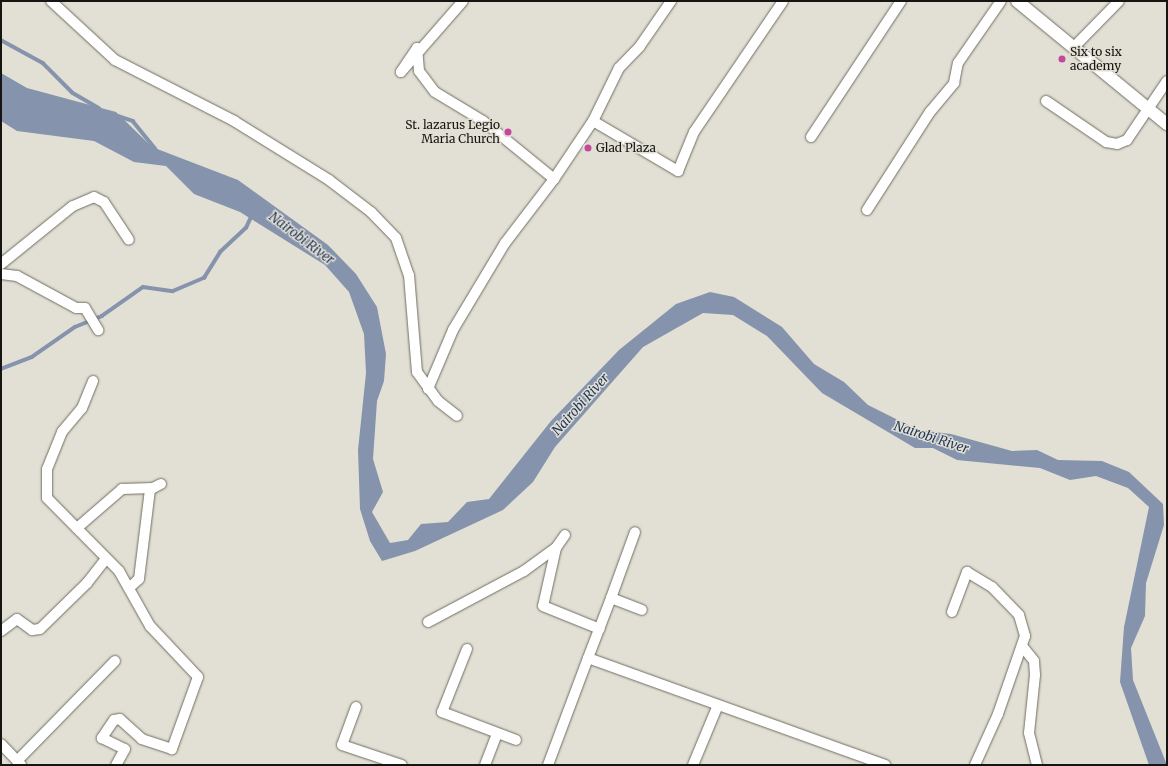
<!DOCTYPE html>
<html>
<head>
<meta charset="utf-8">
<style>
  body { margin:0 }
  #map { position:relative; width:1168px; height:766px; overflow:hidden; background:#e2e0d4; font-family:Merriweather,serif }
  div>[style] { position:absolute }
  .water>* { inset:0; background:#8593ac }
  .stream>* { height:3.5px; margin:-1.75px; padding:0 1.75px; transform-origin:1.75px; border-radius:1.75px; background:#8593ac }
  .roads { filter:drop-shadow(0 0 1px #6f6d62) drop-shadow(0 0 1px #6f6d62) }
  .minor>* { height:10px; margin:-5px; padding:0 5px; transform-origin:5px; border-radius:5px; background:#fff }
  .tertiary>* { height:12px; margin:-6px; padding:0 6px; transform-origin:6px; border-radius:6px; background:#fff }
  .dots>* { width:11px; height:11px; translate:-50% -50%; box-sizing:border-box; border:2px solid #e2e0d4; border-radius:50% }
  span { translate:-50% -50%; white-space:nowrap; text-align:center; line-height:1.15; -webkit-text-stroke:3px #e2e0d4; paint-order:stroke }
  .poi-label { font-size:12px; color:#161511 }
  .left { translate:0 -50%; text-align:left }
  .right { translate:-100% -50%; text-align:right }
  .water-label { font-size:13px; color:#23365b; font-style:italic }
  .frame { position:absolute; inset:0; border:2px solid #161511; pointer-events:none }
</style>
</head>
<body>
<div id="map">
  <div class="water">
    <div style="clip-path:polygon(1px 73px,27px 88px,116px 112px,152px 147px,238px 180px,328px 245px,356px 274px,377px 307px,386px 354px,384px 381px,377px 401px,373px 459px,383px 492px,372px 512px,390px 543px,408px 540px,421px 524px,448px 522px,467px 502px,489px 499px,551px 421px,619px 350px,676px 304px,710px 292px,734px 297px,782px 327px,814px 364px,844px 382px,868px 405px,918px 430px,951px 434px,1012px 451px,1037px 450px,1058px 460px,1102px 461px,1129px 472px,1163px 504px,1164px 525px,1146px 583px,1145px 616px,1131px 648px,1133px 680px,1167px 765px,1149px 765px,1120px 682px,1124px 627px,1149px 507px,1128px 488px,1096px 476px,1070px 480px,1040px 468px,957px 460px,933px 448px,915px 448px,822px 393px,767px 336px,733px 315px,703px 313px,643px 347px,555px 447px,533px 482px,503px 510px,415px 551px,382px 561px,370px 541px,360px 509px,358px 450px,366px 373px,364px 334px,349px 292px,325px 265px,240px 212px,194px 194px,166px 166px,134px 162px,94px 141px,17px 131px,1px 121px)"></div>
  </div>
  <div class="stream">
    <div style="left:1px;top:40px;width:48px;rotate:28.7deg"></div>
    <div style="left:43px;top:63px;width:42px;rotate:45deg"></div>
    <div style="left:73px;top:93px;width:30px;rotate:30deg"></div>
    <div style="left:118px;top:116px;width:16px;rotate:18deg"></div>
    <div style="left:133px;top:121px;width:36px;rotate:51deg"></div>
    <div style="left:1px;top:369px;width:33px;rotate:-21deg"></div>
    <div style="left:32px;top:357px;width:52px;rotate:-34.9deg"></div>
    <div style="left:75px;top:327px;width:29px;rotate:-22deg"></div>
    <div style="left:102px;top:316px;width:50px;rotate:-35.3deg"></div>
    <div style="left:143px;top:287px;width:30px;rotate:8deg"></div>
    <div style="left:173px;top:291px;width:34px;rotate:-23deg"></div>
    <div style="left:204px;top:278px;width:31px;rotate:-58deg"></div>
    <div style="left:220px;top:252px;width:35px;rotate:-43deg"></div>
    <div style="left:246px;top:228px;width:14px;rotate:-65deg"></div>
  </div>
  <div class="roads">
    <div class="minor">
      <div style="left:51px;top:1px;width:87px;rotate:42.7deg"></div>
      <div style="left:115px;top:60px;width:134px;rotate:27.1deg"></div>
      <div style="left:234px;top:121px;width:112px;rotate:31.8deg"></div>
      <div style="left:329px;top:180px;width:53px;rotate:37.3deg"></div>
      <div style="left:371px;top:212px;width:36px;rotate:46deg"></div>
      <div style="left:396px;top:238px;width:39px;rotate:71deg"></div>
      <div style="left:409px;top:275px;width:97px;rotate:85.3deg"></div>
      <div style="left:417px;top:372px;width:36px;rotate:54deg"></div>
      <div style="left:438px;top:401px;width:24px;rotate:38deg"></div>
      <div style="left:1074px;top:47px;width:64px;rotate:-45.6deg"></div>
      <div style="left:417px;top:48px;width:23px;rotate:85deg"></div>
      <div style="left:419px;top:71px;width:26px;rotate:53deg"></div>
      <div style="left:435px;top:92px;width:56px;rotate:31.1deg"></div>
      <div style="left:483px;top:121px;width:92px;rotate:39.2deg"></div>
      <div style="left:554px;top:179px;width:81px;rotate:127.4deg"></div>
      <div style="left:505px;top:243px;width:101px;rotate:120.9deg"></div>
      <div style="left:453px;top:330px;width:64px;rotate:113deg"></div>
      <div style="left:417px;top:48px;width:29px;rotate:124deg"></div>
      <div style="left:401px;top:72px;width:94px;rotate:-48.9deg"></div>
      <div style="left:1046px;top:101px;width:73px;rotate:34.3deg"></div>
      <div style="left:1106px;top:142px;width:11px;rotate:10deg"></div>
      <div style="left:1117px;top:144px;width:11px;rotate:-22deg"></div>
      <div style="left:1127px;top:140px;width:71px;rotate:-55.9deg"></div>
      <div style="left:593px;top:121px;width:99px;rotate:30.5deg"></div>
      <div style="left:678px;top:171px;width:42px;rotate:-67.7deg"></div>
      <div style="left:694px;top:132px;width:158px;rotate:-55.8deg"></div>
      <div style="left:811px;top:137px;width:163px;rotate:-56.5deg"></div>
      <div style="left:554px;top:179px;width:70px;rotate:-56.1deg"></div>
      <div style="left:593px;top:121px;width:59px;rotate:-63.9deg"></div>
      <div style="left:619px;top:68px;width:30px;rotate:-46deg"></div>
      <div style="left:640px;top:46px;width:55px;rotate:-55.4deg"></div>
      <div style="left:867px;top:210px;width:117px;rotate:-57.3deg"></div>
      <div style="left:930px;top:112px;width:38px;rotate:-50deg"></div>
      <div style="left:954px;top:83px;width:20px;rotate:-79deg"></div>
      <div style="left:958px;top:63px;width:75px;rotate:-55.3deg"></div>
      <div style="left:1px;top:264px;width:92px;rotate:-38.9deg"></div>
      <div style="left:73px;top:206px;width:23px;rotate:-23deg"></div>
      <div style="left:94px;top:197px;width:11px;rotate:27deg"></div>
      <div style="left:104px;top:202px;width:45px;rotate:56.7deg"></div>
      <div style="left:1px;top:274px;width:16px;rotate:7deg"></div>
      <div style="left:17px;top:276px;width:67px;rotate:28.5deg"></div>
      <div style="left:76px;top:308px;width:9px"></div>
      <div style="left:85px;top:308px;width:26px;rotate:59deg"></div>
      <div style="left:93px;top:381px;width:29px;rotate:112deg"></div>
      <div style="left:82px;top:408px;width:31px;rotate:130deg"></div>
      <div style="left:62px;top:432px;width:40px;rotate:112deg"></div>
      <div style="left:47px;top:469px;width:29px;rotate:90deg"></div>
      <div style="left:47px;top:498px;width:103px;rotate:45.4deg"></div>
      <div style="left:119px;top:571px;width:63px;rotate:60.6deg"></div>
      <div style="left:150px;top:626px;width:70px;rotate:46.7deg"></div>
      <div style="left:198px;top:677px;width:77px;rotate:109.9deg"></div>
      <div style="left:172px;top:749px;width:32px;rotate:-162deg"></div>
      <div style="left:142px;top:739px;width:30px;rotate:-138deg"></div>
      <div style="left:120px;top:719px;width:6px;rotate:171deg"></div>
      <div style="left:114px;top:720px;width:22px;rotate:124deg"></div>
      <div style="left:102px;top:738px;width:25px;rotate:26deg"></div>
      <div style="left:125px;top:749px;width:18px;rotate:119deg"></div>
      <div style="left:77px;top:528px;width:60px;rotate:-40.9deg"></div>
      <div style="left:122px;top:489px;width:31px;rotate:-2deg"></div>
      <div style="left:153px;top:488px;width:9px;rotate:-27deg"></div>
      <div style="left:565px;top:535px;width:16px;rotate:125deg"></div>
      <div style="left:556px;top:548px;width:59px;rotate:102.6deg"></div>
      <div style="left:543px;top:606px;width:61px;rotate:22deg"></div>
      <div style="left:130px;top:587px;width:12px;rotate:-42deg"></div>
      <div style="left:139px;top:579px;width:91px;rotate:-83deg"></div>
      <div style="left:611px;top:598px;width:70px;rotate:-70deg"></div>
      <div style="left:952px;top:612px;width:43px;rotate:-69.4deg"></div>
      <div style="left:967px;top:572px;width:29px;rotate:31deg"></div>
      <div style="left:992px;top:587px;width:39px;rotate:46deg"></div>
      <div style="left:1019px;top:615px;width:22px;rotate:74deg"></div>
      <div style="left:1025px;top:636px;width:83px;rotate:109.1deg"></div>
      <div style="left:998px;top:714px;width:56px;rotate:114.3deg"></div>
      <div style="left:428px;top:622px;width:109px;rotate:-28deg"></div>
      <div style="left:524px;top:571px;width:39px;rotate:-36deg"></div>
      <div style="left:1px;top:631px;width:20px;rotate:-37deg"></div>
      <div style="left:17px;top:619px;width:19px;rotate:36deg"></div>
      <div style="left:32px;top:630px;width:8px;rotate:-7deg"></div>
      <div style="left:40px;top:629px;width:66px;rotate:-44.4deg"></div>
      <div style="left:87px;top:583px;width:31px;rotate:-52deg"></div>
      <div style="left:1022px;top:646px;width:19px;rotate:51deg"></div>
      <div style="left:1034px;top:661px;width:14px;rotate:86deg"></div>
      <div style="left:1035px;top:675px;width:58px;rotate:95.9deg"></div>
      <div style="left:1029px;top:733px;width:33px;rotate:76deg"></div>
      <div style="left:467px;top:649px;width:68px;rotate:111.6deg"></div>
      <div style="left:442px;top:712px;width:79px;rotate:20.7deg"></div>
      <div style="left:588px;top:658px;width:64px;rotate:-69deg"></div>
      <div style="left:611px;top:598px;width:33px;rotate:21deg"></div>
      <div style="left:356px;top:707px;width:40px;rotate:110.2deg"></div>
      <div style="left:342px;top:745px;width:63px;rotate:18.4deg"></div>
      <div style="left:1px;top:744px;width:29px;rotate:46deg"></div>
      <div style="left:17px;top:761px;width:140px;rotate:-45.6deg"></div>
      <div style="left:485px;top:765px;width:33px;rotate:-69deg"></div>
      <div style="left:548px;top:765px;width:114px;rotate:-69.5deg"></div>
      <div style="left:588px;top:658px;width:316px;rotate:19.8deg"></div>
      <div style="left:693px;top:765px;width:65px;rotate:-67.4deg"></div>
    </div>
    <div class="tertiary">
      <div style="left:1017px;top:1px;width:194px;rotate:39.4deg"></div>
    </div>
  </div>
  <div class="dots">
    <div style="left:1062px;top:59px;background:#c4499b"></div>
    <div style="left:508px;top:132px;background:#c4499b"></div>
    <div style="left:588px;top:148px;background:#c4499b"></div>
  </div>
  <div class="poi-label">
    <span class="left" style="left:1070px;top:59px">Six to six<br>academy</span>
    <span class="right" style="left:500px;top:132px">St. lazarus Legio<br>Maria Church</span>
    <span class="left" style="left:596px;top:148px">Glad Plaza</span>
  </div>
  <div class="water-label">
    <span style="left:301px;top:239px;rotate:37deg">Nairobi River</span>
    <span style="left:581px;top:405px;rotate:-48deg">Nairobi River</span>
    <span style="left:931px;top:438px;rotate:18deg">Nairobi River</span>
  </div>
  <div class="frame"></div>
</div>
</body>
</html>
